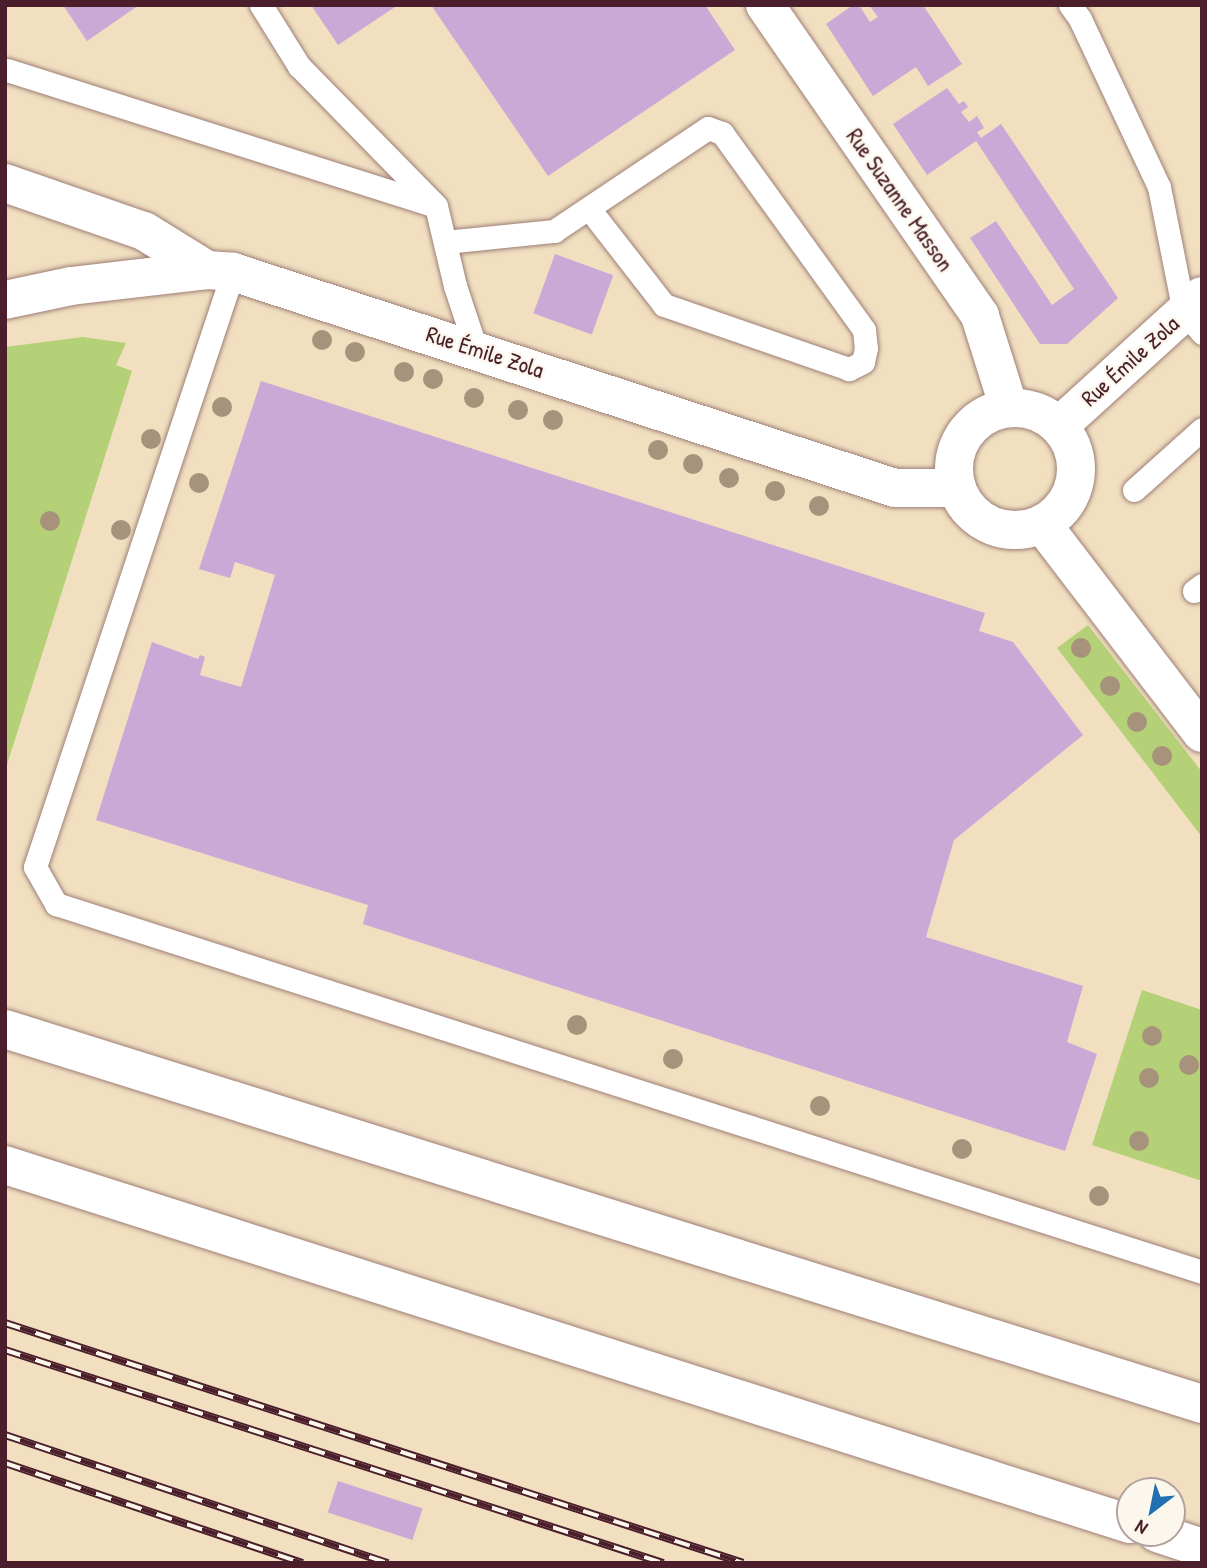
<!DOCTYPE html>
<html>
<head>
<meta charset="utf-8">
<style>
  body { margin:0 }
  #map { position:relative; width:1207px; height:1568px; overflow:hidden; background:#f1dfc0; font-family:"Patrick Hand",sans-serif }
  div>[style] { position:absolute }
  .green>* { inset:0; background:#b4d177 }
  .building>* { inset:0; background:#caa9d7; transform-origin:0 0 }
  .roads { filter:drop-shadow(0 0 2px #9e7f76) drop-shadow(0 0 2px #9e7f76) }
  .service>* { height:23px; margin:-11.5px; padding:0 11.5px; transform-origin:11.5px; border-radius:11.5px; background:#fff }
  .minor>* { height:38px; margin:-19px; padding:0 19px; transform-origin:19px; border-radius:19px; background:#fff }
  .minor>.ring { margin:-19px; padding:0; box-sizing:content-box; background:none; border:38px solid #fff; border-radius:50% }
  .motorway>* { height:38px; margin:-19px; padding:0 19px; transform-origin:19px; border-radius:19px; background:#fff }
  .rail>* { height:8px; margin-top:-4px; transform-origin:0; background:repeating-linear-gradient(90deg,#fbf7ec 0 16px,#4a1f2b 0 32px); box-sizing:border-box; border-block:2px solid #4a1f2b }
  .trees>* { width:20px; height:20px; margin:-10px; border-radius:50%; background:#a7937b }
  span { translate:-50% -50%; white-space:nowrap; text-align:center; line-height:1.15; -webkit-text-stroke:5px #fbf7ec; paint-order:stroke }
  .street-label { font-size:23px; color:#4a1f2b }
  .frame { position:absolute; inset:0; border:7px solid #4a1f2b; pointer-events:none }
  .north { position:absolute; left:1116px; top:1477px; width:70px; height:70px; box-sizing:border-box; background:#fbf7ec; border:2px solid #b4a19f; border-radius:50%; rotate:212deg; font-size:19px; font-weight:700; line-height:28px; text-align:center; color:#4a1f2b }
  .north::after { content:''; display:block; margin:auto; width:24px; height:32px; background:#1f6fb2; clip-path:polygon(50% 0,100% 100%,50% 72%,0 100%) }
</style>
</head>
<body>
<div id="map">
  <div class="green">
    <div style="clip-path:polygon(83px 337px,126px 343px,116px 365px,132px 371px,5px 771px,5px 347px)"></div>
    <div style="clip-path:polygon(1088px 625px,1202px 772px,1202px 837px,1057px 648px)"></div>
    <div style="clip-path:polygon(1142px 990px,1202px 1010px,1202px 1181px,1092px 1145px)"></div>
  </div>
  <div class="building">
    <div style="clip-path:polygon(63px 5px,139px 5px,87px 41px)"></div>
    <div style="clip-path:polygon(311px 5px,398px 5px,338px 45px)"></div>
    <div style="clip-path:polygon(431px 5px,705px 5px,735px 50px,548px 176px)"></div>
    <div style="clip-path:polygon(853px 5px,859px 5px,870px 22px,878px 17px,869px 5px,923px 5px,962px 64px,928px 86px,916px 67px,873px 96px,826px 24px)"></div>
    <div style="clip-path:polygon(947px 88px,959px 104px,964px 101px,968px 107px,961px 112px,969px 122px,977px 116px,984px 128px,977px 132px,981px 138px,1001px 124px,1118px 298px,1067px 344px,1040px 344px,970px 238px,996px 221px,1052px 305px,1074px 289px,976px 141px,927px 175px,893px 124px)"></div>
    <div style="left:555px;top:254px;width:62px;height:63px;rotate:20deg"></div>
    <div style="clip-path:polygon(261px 381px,985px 613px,979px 631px,1013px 642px,1083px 735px,954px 840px,926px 937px,1083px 986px,1067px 1042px,1097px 1054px,1065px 1151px,363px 924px,368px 905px,96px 820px,152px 642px,198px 659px,200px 655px,205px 657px,200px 675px,241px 687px,275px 575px,235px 562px,230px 578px,199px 569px)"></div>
    <div style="left:338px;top:1481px;width:89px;height:33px;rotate:18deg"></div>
  </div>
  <div class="roads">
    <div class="service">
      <div style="left:261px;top:5px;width:72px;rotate:58.1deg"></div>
      <div style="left:299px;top:66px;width:193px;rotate:45.6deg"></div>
      <div style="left:1070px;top:5px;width:17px;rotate:54deg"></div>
      <div style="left:1080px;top:19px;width:186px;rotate:64.8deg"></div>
      <div style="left:1159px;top:187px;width:127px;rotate:78.7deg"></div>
      <div style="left:1184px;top:312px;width:28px;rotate:49deg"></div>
      <div style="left:7px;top:70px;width:450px;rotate:17.6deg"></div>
      <div style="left:436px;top:206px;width:82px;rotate:76.6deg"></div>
      <div style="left:455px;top:286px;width:66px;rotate:71.6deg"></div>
      <div style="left:445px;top:242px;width:110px;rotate:-5.8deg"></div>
      <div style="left:554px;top:231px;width:185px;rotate:-33.8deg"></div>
      <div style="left:708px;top:128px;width:15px;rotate:20deg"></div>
      <div style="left:722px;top:133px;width:243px;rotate:54.2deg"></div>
      <div style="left:864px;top:330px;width:18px;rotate:84deg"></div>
      <div style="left:866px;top:348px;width:14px;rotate:102deg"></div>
      <div style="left:863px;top:362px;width:16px;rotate:153deg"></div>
      <div style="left:849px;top:369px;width:196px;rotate:-160.9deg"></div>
      <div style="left:664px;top:305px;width:120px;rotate:-127.9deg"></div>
      <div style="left:233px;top:272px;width:627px;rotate:108.41deg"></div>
      <div style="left:35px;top:867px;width:43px;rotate:60.4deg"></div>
      <div style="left:56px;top:904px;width:1204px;rotate:17.8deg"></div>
      <div style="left:1134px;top:490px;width:91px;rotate:-41.9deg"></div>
      <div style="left:1194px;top:591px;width:10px;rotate:-37deg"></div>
    </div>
    <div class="minor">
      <div style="left:765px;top:5px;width:378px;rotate:55.3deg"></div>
      <div style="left:980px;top:316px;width:96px;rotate:72.5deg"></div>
      <div style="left:5px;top:183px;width:147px;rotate:19.1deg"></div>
      <div style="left:144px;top:231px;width:74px;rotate:31.8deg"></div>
      <div style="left:5px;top:300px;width:67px;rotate:-12deg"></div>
      <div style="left:71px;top:286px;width:137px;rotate:-6.7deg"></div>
      <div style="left:207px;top:270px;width:26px;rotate:4deg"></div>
      <div style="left:233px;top:272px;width:696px;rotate:18.07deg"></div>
      <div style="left:895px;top:488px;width:62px"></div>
      <div class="ring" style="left:954px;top:408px;width:84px;height:84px"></div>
      <div style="left:1059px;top:426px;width:193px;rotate:-42.3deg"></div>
      <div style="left:1042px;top:524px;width:263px;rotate:52.6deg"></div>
    </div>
    <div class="motorway">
      <div style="left:5px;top:1029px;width:1254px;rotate:17.39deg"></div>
      <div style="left:5px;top:1165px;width:1181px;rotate:17.7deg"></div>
      <div style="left:1157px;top:1533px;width:47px;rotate:18.4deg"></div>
    </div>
  </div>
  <div class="rail">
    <div style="left:5px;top:1323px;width:776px;rotate:18.01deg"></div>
    <div style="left:5px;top:1350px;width:692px;rotate:17.94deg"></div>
    <div style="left:5px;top:1435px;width:404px;rotate:18.5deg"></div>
    <div style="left:5px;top:1463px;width:314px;rotate:18.6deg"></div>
  </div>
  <div class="trees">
    <div style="left:322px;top:340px"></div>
    <div style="left:355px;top:352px"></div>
    <div style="left:404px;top:372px"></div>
    <div style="left:433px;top:379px"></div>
    <div style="left:474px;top:398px"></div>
    <div style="left:222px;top:407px"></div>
    <div style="left:518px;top:410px"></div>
    <div style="left:553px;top:420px"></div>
    <div style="left:151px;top:439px"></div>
    <div style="left:658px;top:450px"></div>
    <div style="left:693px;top:464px"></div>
    <div style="left:729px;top:478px"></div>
    <div style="left:199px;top:483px"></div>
    <div style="left:775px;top:491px"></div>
    <div style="left:819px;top:506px"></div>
    <div style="left:50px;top:521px"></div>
    <div style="left:121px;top:530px"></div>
    <div style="left:1081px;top:648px"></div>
    <div style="left:1110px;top:686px"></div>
    <div style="left:1137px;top:722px"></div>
    <div style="left:1162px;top:756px"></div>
    <div style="left:577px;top:1025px"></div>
    <div style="left:1152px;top:1036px"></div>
    <div style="left:673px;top:1059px"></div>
    <div style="left:1189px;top:1065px"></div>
    <div style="left:1149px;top:1078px"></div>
    <div style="left:820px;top:1106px"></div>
    <div style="left:1139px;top:1141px"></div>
    <div style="left:962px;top:1149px"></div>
    <div style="left:1099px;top:1196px"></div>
  </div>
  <div class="street-label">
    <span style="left:900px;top:200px;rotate:55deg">Rue Suzanne Masson</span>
    <span style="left:485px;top:352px;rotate:18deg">Rue Émile Zola</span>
    <span style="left:1130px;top:361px;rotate:-42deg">Rue Émile Zola</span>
  </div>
  <div class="frame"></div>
  <div class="north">N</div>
</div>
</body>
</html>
